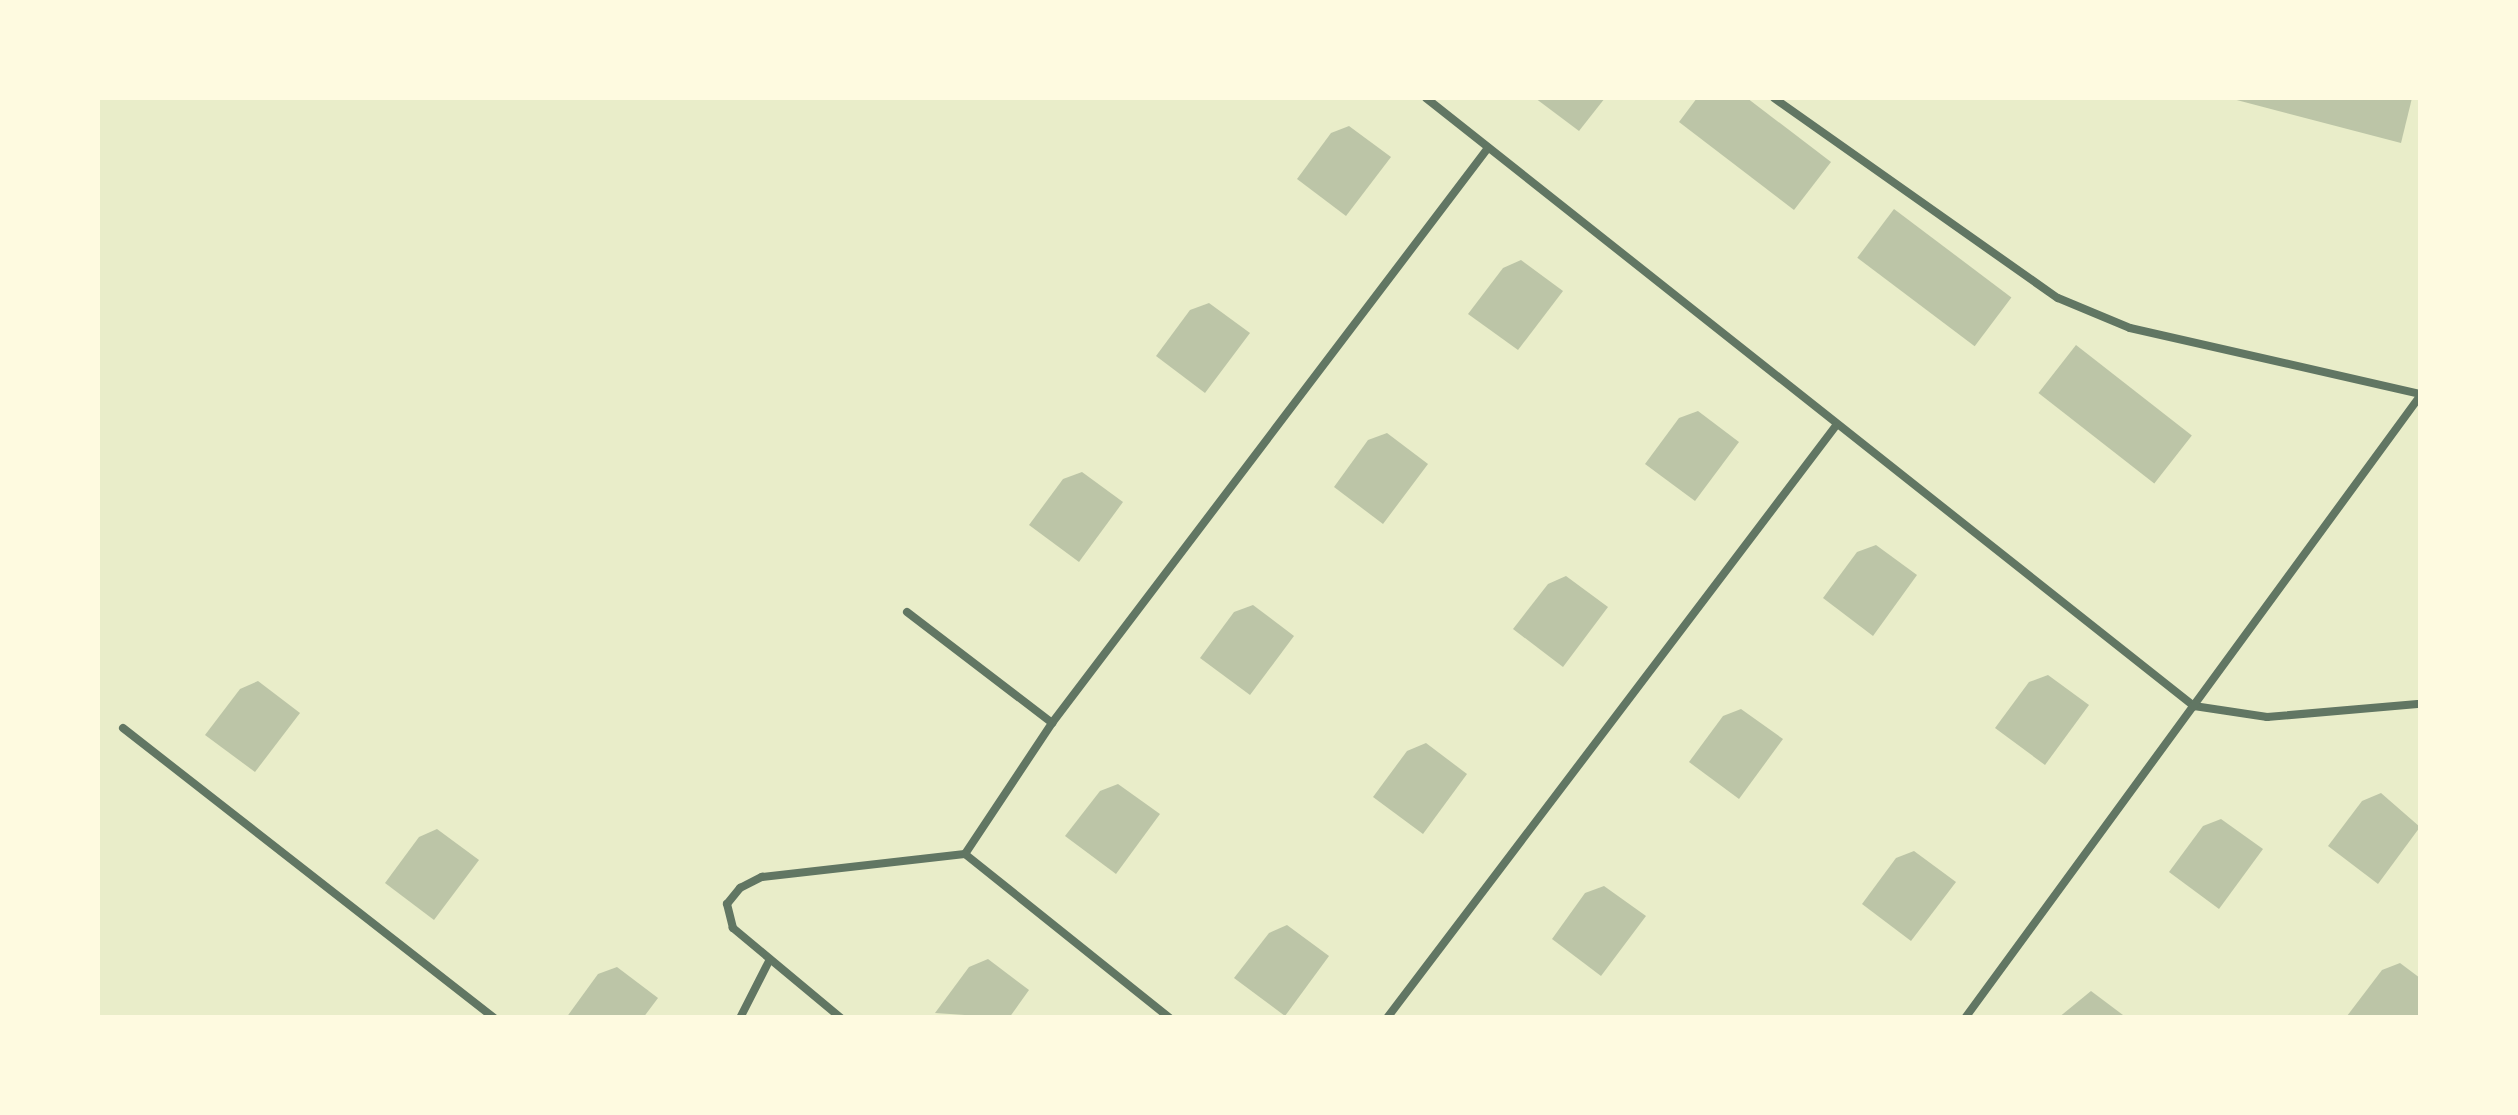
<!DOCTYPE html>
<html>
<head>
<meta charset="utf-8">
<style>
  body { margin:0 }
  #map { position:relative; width:2518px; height:1115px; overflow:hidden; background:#e9edc9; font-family:Raleway,sans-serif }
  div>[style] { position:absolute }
  .building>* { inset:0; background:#bcc5a7; transform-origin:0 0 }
  .service>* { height:8px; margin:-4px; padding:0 4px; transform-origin:4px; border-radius:4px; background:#617663 }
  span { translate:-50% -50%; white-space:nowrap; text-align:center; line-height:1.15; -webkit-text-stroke:10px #fefae0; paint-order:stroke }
  .frame { position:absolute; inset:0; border:100px solid #fefae0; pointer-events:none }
</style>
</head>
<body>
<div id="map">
  <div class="building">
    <div style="clip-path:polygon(1535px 98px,1605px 98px,1579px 131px)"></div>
    <div style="clip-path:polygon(1697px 98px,1747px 98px,1831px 162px,1794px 210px,1679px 122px)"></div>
    <div style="clip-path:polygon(2229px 98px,2412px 98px,2401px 143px)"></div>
    <div style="clip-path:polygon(1349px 126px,1391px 157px,1346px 216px,1297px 179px,1331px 133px)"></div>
    <div style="left:1894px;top:209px;width:147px;height:61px;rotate:37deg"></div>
    <div style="clip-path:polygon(1521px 260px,1563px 291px,1518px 350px,1468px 314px,1503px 268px)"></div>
    <div style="clip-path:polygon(1209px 303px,1250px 333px,1205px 393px,1156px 356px,1190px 310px)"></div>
    <div style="left:2076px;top:345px;width:147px;height:61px;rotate:38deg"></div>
    <div style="clip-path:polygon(1698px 411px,1739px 442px,1695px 501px,1645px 464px,1679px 418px)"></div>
    <div style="clip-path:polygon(1387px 433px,1428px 464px,1383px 524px,1334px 487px,1368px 440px)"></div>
    <div style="clip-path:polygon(1082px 472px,1123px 502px,1079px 562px,1029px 525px,1063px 479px)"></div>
    <div style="clip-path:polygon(1876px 545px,1917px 575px,1873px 636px,1823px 598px,1857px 552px)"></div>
    <div style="clip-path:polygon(1566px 576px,1608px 607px,1563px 667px,1513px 629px,1548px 584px)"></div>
    <div style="clip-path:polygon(1253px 605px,1294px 636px,1250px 695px,1200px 658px,1234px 612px)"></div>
    <div style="clip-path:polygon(2048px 675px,2089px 705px,2045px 765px,1995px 728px,2029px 682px)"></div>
    <div style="clip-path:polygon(258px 681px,300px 713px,255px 772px,205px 735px,240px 689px)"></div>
    <div style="clip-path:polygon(1741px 709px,1783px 739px,1739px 799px,1689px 762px,1723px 716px)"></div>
    <div style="clip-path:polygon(1426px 743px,1467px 774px,1423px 834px,1373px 797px,1407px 751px)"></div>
    <div style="clip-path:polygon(1118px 784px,1160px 814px,1116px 874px,1065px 836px,1100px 791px)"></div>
    <div style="clip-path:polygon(2381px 793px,2420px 827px,2378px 884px,2328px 846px,2362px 801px)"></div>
    <div style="clip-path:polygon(2221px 819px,2263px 849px,2219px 909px,2169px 872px,2203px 826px)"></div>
    <div style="clip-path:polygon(437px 829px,479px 860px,434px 920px,385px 883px,419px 837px)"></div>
    <div style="clip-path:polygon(1914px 851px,1956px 882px,1911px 941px,1862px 904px,1896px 858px)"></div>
    <div style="clip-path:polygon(1604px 886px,1646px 916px,1601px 976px,1552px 939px,1585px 893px)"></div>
    <div style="clip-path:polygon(1287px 925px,1329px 956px,1285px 1016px,1234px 978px,1269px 933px)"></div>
    <div style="clip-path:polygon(988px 959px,1029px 990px,1009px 1018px,935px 1013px,969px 967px)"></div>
    <div style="clip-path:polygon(2400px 963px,2420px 978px,2420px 1018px,2347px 1016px,2382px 970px)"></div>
    <div style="clip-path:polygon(617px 967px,658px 998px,643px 1018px,566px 1018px,598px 974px)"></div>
    <div style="clip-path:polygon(2091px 991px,2127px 1018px,2058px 1018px)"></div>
  </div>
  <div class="service">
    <div style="left:1426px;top:98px;width:980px;rotate:38.37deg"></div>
    <div style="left:2194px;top:706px;width:74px;rotate:8.6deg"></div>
    <div style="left:2267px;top:717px;width:154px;rotate:-4.9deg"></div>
    <div style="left:1774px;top:98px;width:347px;rotate:35.2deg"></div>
    <div style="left:2058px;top:298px;width:78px;rotate:22.6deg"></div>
    <div style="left:2130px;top:328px;width:297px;rotate:12.8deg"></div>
    <div style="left:907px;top:612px;width:183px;rotate:37.4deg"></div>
    <div style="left:123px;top:728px;width:471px;rotate:38deg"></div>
    <div style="left:965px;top:854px;width:157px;rotate:-56.4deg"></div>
    <div style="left:1052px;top:723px;width:722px;rotate:-52.83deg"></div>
    <div style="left:740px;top:1018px;width:64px;rotate:-63deg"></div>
    <div style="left:841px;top:1018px;width:141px;rotate:-140.2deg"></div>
    <div style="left:733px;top:928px;width:25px;rotate:-104deg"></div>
    <div style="left:727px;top:904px;width:21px;rotate:-51deg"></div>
    <div style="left:740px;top:888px;width:25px;rotate:-27deg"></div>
    <div style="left:762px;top:877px;width:204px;rotate:-6.5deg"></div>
    <div style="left:965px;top:854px;width:263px;rotate:38.7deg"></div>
    <div style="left:1387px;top:1018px;width:742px;rotate:-52.84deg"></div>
    <div style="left:1965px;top:1018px;width:771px;rotate:-53.81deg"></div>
  </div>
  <div class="frame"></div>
</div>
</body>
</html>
